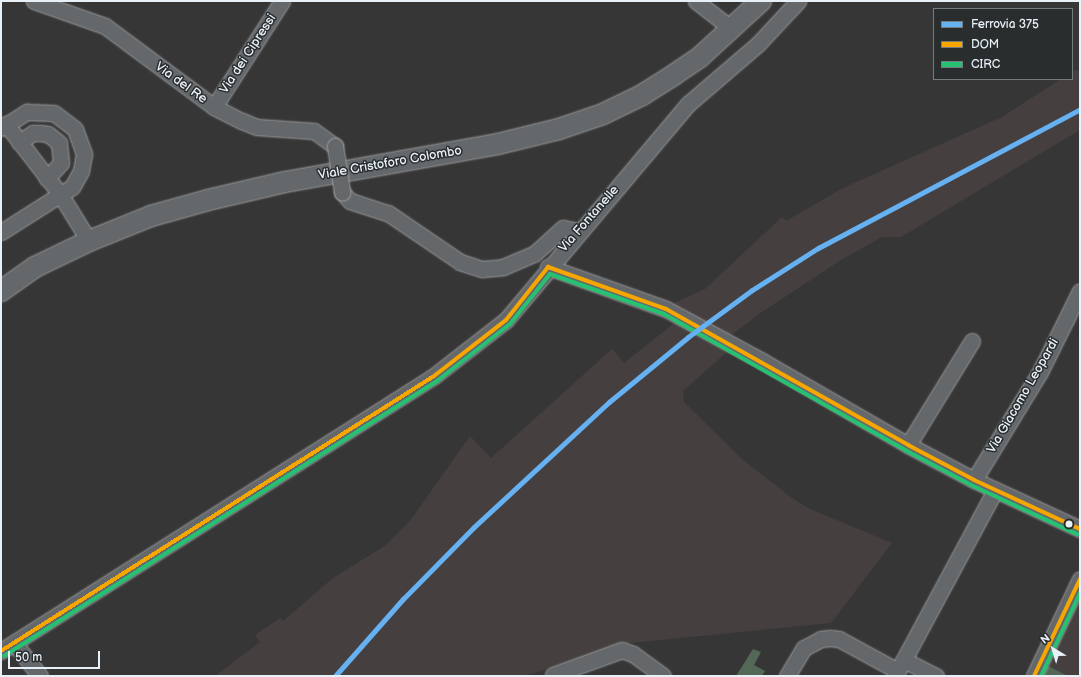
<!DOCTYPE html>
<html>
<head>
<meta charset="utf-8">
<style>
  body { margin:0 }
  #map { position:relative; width:1081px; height:677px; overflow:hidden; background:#373636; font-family:"Balsamiq Sans",sans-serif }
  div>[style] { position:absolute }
  .built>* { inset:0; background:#453f3f }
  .green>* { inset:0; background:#546858 }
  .roads { filter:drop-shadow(0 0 1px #9b9c9e) drop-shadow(0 0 1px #9b9c9e) }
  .minor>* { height:15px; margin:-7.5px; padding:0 7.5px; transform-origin:7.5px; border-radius:7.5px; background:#65686b }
  .major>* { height:20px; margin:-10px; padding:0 10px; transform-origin:10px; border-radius:10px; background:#65686b }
  .bridges { filter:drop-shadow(0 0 1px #9b9c9e) drop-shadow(0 0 1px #9b9c9e) }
  .minor-bridge>* { height:15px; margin:-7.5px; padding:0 7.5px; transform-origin:7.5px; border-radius:7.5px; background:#65686b }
  .bus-1>* { height:4px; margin:-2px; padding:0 2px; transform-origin:2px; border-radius:2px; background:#f7a600 }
  .bus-2>* { height:4px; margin:-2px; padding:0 2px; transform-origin:2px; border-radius:2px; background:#26c172 }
  .rail-1>* { height:5px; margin:-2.5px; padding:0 2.5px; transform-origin:2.5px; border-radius:2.5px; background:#66b1f2 }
  .dots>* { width:11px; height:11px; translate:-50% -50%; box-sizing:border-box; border:2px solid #2a2d2e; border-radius:50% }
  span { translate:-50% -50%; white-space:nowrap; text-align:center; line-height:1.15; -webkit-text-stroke:3px #2a2d2e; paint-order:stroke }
  .street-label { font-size:13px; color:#e8f1f8 }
  .frame { position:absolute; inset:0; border:2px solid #e8f1f8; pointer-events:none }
  .legend { position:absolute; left:933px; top:8px; width:140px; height:72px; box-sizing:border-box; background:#2a2d2e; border:1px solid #767b7f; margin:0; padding:5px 7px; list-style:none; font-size:12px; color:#e8f1f8 }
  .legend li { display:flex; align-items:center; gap:8px; height:20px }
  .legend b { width:20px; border:1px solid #767b7f }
  .north { position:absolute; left:1033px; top:629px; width:40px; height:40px; -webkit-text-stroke:3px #2a2d2e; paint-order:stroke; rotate:322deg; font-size:11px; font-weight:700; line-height:16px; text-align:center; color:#e8f1f8 }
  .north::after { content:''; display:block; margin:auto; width:14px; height:18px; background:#e8f1f8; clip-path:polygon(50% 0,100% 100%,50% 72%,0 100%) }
  .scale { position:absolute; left:8px; top:651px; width:92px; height:18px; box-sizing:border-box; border:2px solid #e8f1f8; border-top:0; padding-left:5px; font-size:12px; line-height:14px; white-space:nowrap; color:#e8f1f8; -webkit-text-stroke:3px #2a2d2e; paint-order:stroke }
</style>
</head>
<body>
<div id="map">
  <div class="built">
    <div style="clip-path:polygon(1080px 70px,1080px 130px,901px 237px,882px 237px,841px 260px,759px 314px,718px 345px,727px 352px,683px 391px,684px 402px,743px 460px,792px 498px,810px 509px,892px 543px,831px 623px,630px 643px,525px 676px,215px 676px,260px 642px,255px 635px,280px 618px,283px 621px,333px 578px,386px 545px,410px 521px,470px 436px,491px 458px,612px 349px,624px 363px,688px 312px,672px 304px,705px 289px,782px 217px,786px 221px,843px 188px,1002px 117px,1061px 79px,1072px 79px,1072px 71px)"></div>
    <div style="clip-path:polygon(1080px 595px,1080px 676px,1068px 676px,1048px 666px)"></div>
  </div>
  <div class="green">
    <div style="clip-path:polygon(753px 649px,761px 652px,754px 665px,765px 671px,762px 676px,736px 676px)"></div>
    <div style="clip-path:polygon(1048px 666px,1068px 676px,1042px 676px)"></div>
  </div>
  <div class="roads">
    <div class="minor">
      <div style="left:34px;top:1px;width:75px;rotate:19.4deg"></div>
      <div style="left:105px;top:26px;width:136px;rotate:36.6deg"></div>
      <div style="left:214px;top:107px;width:31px;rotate:27deg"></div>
      <div style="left:242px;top:121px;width:16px;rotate:22deg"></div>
      <div style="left:257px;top:127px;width:57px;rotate:4deg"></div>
      <div style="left:314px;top:131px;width:26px;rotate:36deg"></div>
      <div style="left:696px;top:1px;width:46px;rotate:37.9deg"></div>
      <div style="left:214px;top:107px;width:126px;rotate:-57.3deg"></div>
      <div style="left:6px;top:124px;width:88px;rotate:52.4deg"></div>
      <div style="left:60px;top:194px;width:55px;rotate:58.3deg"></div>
      <div style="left:1px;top:128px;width:31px;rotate:-32deg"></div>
      <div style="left:27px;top:112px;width:27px;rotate:2deg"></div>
      <div style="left:54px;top:113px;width:26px;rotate:37deg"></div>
      <div style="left:75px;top:129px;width:27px;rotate:70deg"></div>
      <div style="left:84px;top:154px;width:17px;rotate:100deg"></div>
      <div style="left:81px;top:171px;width:18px;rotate:119deg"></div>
      <div style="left:72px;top:187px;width:84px;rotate:147.6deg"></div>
      <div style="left:19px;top:142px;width:17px;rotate:-33deg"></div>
      <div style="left:33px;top:133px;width:7px"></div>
      <div style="left:40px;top:133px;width:8px;rotate:7deg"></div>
      <div style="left:48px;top:134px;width:14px;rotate:39deg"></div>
      <div style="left:59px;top:143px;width:20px;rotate:84deg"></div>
      <div style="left:61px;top:163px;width:21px;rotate:133deg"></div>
      <div style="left:342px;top:192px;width:12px;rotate:48deg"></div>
      <div style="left:350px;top:201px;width:40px;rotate:18deg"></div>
      <div style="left:388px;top:213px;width:87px;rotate:34.2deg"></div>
      <div style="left:460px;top:262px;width:23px;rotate:18deg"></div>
      <div style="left:482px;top:269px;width:21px;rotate:-5deg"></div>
      <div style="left:503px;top:267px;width:34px;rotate:-23deg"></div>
      <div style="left:534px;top:254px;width:39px;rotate:-42deg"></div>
      <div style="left:563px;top:228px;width:16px;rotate:11deg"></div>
      <div style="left:548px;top:267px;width:125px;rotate:19.6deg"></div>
      <div style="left:666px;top:309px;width:109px;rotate:28.4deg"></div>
      <div style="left:762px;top:361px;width:168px;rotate:29.9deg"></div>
      <div style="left:908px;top:445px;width:75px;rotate:27.9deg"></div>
      <div style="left:974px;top:480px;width:117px;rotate:24.8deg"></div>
      <div style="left:908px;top:445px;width:122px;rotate:-58.4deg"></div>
      <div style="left:974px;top:480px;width:127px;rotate:-58.6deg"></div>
      <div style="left:1040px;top:372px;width:90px;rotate:-63.7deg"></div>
      <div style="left:14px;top:643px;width:42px;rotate:51.8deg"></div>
      <div style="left:1px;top:651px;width:513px;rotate:-32.42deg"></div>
      <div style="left:434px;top:376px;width:91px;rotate:-37.9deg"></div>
      <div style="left:506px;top:320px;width:282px;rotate:-49.9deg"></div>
      <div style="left:688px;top:104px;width:92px;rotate:-40.6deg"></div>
      <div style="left:758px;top:44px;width:59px;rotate:-47.1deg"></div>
      <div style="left:904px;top:660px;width:36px;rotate:27deg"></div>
      <div style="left:553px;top:675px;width:73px;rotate:-19.9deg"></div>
      <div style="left:622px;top:650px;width:12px;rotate:20deg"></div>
      <div style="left:633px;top:654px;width:37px;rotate:36deg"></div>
      <div style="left:787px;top:676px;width:33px;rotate:-59deg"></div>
      <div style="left:804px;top:648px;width:19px;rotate:-28deg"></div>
      <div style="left:821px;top:639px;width:9px;rotate:-6deg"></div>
      <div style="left:830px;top:638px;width:9px;rotate:6deg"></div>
      <div style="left:839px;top:639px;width:67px;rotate:28.5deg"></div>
      <div style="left:895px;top:676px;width:211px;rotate:-61.7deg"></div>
      <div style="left:1034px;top:676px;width:107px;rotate:-64.6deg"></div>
    </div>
    <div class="major">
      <div style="left:1px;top:291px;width:42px;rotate:-35.2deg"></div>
      <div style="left:35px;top:267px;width:60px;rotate:-25.7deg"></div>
      <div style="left:89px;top:241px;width:67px;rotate:-22deg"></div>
      <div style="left:151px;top:216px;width:59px;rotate:-15.7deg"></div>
      <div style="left:208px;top:200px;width:79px;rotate:-13.2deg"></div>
      <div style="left:285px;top:182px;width:216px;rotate:-10.1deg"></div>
      <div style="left:498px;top:144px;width:63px;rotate:-13.8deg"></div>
      <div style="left:559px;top:129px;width:46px;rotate:-18.8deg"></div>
      <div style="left:603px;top:114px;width:43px;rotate:-26deg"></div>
      <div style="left:642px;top:95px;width:39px;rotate:-32deg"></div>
      <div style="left:675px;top:74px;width:30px;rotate:-34deg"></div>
      <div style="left:700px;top:57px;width:83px;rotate:-42.6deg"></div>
    </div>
  </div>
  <div class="bridges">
    <div class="minor-bridge">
      <div style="left:335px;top:146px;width:47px;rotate:81.3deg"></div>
    </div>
  </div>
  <div class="bus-1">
    <div style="left:548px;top:267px;width:125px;rotate:19.6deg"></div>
    <div style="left:666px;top:309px;width:278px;rotate:29.3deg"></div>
    <div style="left:908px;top:445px;width:75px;rotate:27.9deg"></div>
    <div style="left:974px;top:480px;width:117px;rotate:24.8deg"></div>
    <div style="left:1px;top:651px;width:513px;rotate:-32.42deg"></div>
    <div style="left:434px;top:376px;width:91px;rotate:-37.9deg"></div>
    <div style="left:506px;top:320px;width:68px;rotate:-51.6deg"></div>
    <div style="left:1034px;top:676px;width:107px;rotate:-64.6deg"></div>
  </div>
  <div class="bus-2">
    <div style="left:4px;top:656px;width:513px;rotate:-32.42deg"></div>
    <div style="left:437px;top:381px;width:93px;rotate:-38deg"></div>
    <div style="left:510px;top:324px;width:64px;rotate:-51.3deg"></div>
    <div style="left:550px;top:274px;width:121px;rotate:19.3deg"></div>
    <div style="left:664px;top:314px;width:277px;rotate:29.4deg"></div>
    <div style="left:905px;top:450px;width:75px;rotate:27.9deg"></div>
    <div style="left:971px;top:485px;width:117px;rotate:24.8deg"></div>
    <div style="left:1041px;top:676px;width:92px;rotate:-64.8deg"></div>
  </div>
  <div class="rail-1">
    <div style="left:335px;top:676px;width:103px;rotate:-48.6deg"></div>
    <div style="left:403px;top:599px;width:101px;rotate:-45.4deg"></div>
    <div style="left:474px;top:527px;width:184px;rotate:-42.8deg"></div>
    <div style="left:609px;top:402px;width:102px;rotate:-39.4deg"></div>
    <div style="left:688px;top:337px;width:79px;rotate:-36.3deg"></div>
    <div style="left:752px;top:290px;width:78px;rotate:-32.5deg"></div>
    <div style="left:818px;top:248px;width:297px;rotate:-27.9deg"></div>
  </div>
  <div class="dots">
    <div style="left:1069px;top:524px;background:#e8f1f8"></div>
  </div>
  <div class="street-label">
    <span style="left:248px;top:54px;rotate:-57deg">Via dei Cipressi</span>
    <span style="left:181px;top:83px;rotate:36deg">Via del Re</span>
    <span style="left:390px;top:163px;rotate:-10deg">Viale Cristoforo Colombo</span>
    <span style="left:589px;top:219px;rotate:-49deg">Via Fontanelle</span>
    <span style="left:1023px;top:396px;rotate:-60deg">Via Giacomo Leopardi</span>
  </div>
  <div class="frame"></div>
  <ul class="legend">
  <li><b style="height:5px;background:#66b1f2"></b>Ferrovia 375</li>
  <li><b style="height:5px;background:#f7a600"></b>DOM</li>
  <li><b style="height:5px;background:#26c172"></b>CIRC</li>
  </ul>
  <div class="north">N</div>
  <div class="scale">50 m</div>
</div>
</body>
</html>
